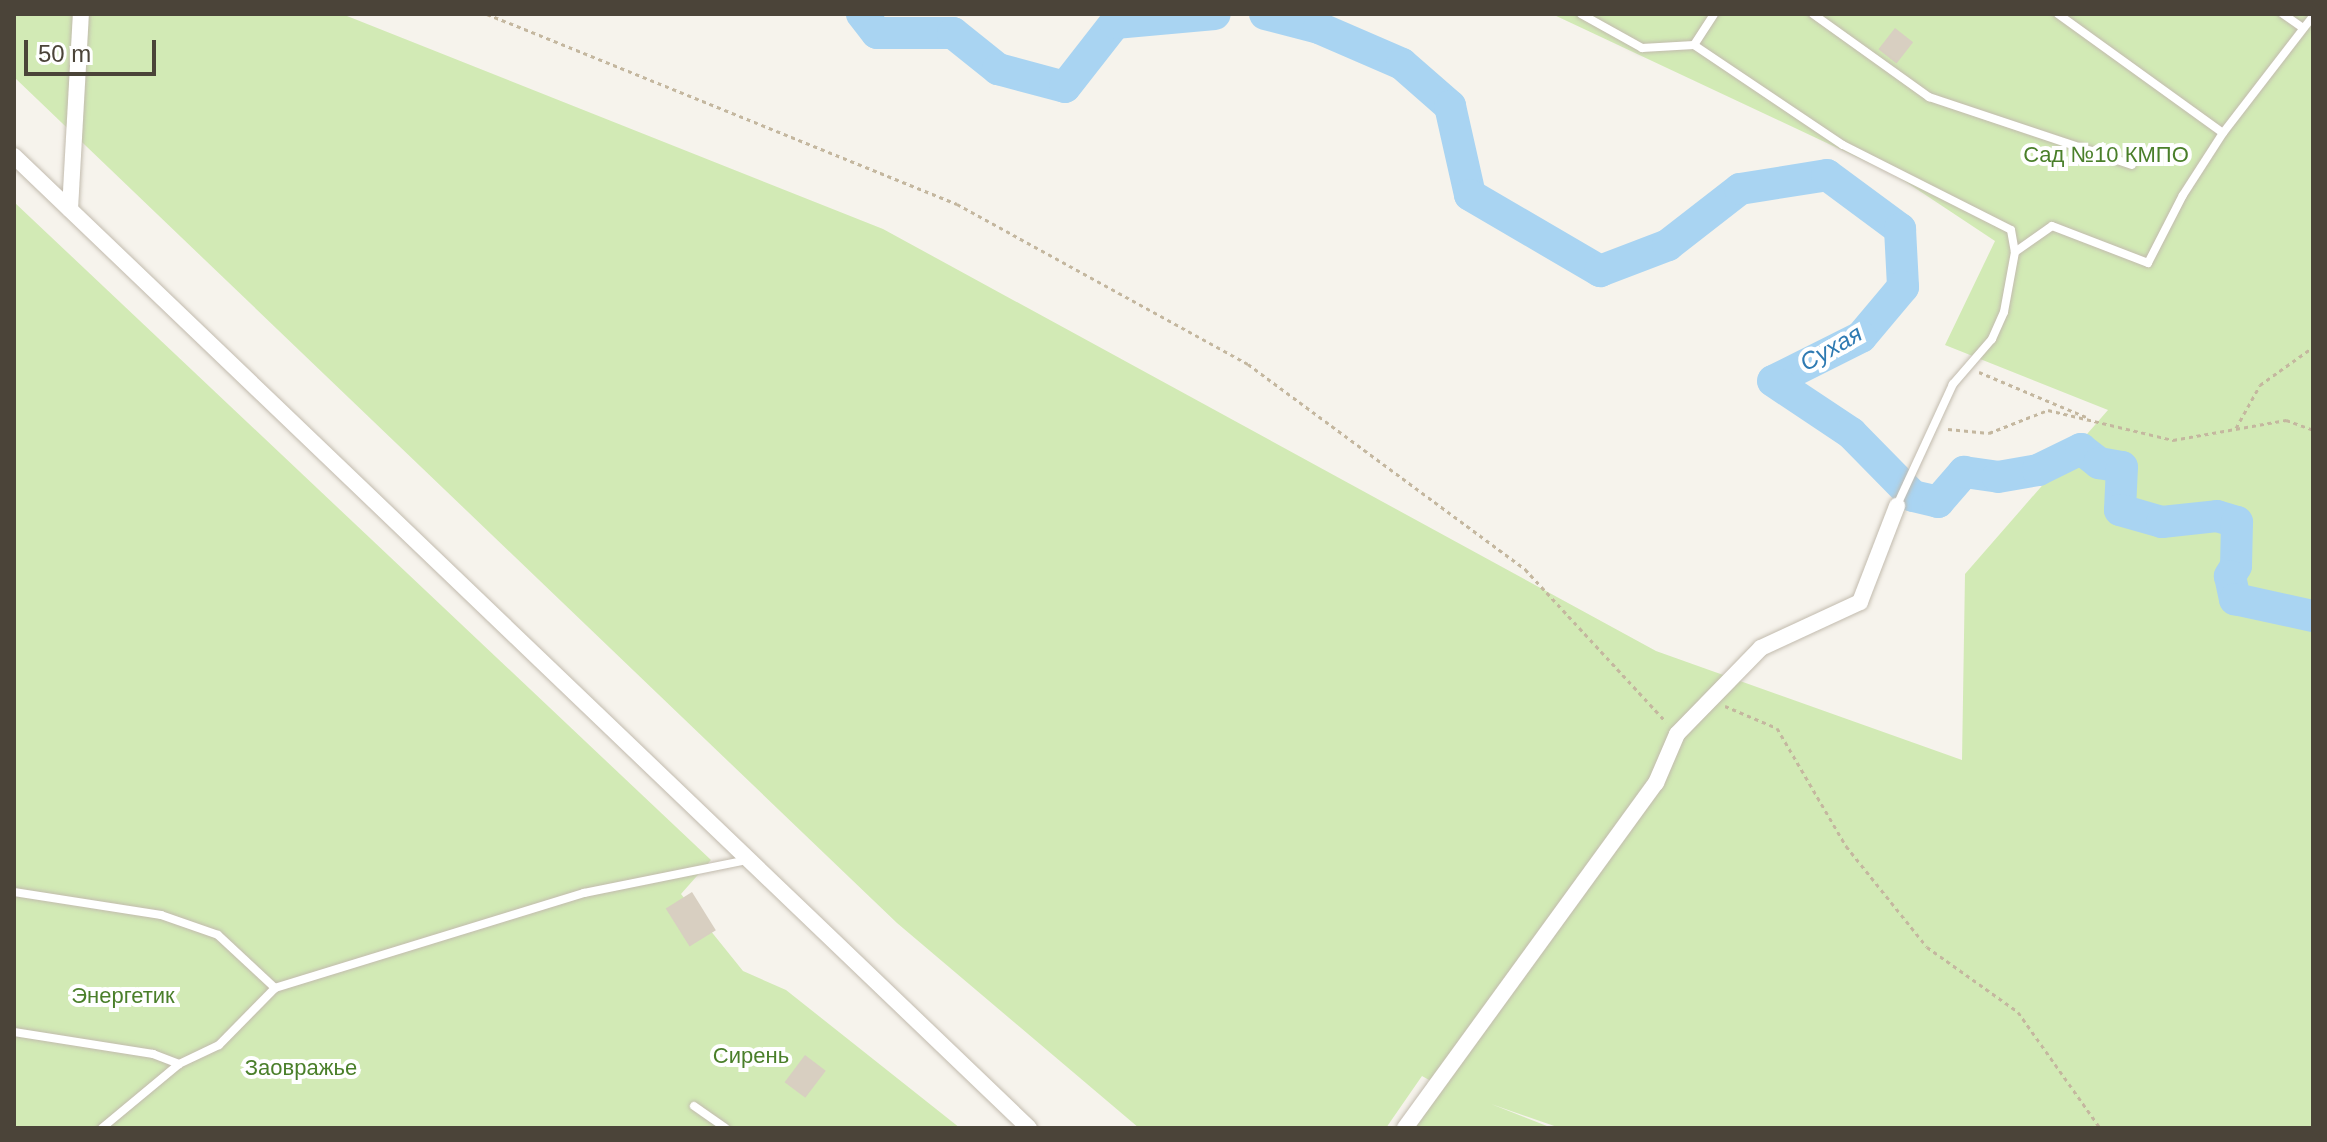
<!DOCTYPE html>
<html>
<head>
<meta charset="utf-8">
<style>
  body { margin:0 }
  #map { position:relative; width:2327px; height:1142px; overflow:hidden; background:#f6f3ec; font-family:Helvetica,sans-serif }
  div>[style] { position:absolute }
  .green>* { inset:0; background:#d2eab5 }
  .river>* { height:32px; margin:-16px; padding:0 16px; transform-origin:16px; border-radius:16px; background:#a9d4f2 }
  .building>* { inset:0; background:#d8cfc1; transform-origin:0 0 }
  .path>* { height:3px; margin-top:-1.5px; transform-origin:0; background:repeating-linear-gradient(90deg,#c4b79f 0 4px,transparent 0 8px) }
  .roads { filter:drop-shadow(0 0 2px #c2bbae) drop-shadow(0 0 2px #c2bbae) }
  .service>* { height:8px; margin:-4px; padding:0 4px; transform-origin:4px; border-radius:4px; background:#fff }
  .minor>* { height:16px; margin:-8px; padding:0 8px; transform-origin:8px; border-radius:8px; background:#fff }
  span { translate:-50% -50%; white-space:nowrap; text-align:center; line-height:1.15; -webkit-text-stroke:8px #fff; paint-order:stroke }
  .park-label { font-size:22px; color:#4a7f2a }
  .water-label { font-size:24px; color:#2e7ab2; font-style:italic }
  .frame { position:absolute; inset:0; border:16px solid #4b4439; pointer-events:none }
  .scale { position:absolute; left:24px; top:40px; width:132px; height:36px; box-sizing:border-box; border:4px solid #4b4439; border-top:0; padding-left:10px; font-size:24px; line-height:28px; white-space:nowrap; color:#4b4439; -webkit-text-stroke:6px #fff; paint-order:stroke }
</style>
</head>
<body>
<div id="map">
  <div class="green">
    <div style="clip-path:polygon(14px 14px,342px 14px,883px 229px,1656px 651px,1962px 760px,1965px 574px,2108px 410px,1945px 345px,1995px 241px,1897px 176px,1552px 14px,2313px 14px,2313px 1128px,1560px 1128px,1491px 1104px,1552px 1128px,1413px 1128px,1438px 1085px,1422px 1076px,1386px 1128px,1139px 1128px,897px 923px,14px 77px)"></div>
    <div style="clip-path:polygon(14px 202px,711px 860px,681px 894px,743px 971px,786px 990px,960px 1128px,14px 1128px)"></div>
  </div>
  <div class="river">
    <div style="left:862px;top:14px;width:24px;rotate:52deg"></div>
    <div style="left:877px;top:33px;width:76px"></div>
    <div style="left:953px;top:33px;width:58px;rotate:38.7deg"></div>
    <div style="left:998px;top:69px;width:69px;rotate:15deg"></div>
    <div style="left:1065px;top:87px;width:81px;rotate:-52deg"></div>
    <div style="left:1115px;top:23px;width:100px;rotate:-5.1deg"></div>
    <div style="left:1265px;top:14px;width:56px;rotate:14.5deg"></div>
    <div style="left:1319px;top:28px;width:90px;rotate:23.4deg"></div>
    <div style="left:1402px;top:64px;width:64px;rotate:41.2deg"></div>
    <div style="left:1450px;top:106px;width:91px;rotate:77.3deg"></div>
    <div style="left:1470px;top:195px;width:151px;rotate:30.3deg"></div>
    <div style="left:1600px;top:271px;width:73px;rotate:-20.9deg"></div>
    <div style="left:1668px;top:245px;width:91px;rotate:-37.9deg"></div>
    <div style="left:1740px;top:189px;width:88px;rotate:-9.1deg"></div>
    <div style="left:1827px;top:175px;width:91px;rotate:36.5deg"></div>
    <div style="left:1900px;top:229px;width:58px;rotate:87deg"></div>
    <div style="left:1903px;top:287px;width:65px;rotate:130deg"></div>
    <div style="left:1861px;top:337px;width:98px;rotate:153.4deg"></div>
    <div style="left:1773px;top:381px;width:94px;rotate:33.7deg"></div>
    <div style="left:1851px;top:433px;width:88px;rotate:45.5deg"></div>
    <div style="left:1913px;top:496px;width:26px;rotate:13deg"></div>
    <div style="left:1938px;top:502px;width:40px;rotate:-49deg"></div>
    <div style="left:1964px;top:472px;width:34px;rotate:8deg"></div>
    <div style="left:1998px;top:477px;width:41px;rotate:-9.9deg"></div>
    <div style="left:2038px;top:470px;width:48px;rotate:-26deg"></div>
    <div style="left:2081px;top:449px;width:23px;rotate:38deg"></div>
    <div style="left:2099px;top:463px;width:23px;rotate:10deg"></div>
    <div style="left:2122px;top:467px;width:43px;rotate:92.7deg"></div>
    <div style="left:2120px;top:510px;width:44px;rotate:15.9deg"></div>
    <div style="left:2162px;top:522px;width:55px;rotate:-6.2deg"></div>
    <div style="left:2217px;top:516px;width:21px;rotate:17deg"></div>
    <div style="left:2237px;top:522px;width:44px;rotate:91.3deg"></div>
    <div style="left:2236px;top:566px;width:12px;rotate:121deg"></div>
    <div style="left:2230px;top:576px;width:24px;rotate:78deg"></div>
    <div style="left:2235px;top:599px;width:80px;rotate:12.3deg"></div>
  </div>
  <div class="building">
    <div style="left:1895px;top:28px;width:23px;height:27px;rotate:38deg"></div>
    <div style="left:692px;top:892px;width:45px;height:31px;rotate:58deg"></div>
    <div style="left:805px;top:1055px;width:26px;height:34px;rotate:37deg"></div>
  </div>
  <div class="path">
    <div style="left:487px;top:14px;width:507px;rotate:22.01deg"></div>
    <div style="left:957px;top:204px;width:332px;rotate:28.8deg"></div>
    <div style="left:1248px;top:364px;width:345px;rotate:36.5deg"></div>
    <div style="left:1525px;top:569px;width:208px;rotate:47.3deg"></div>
    <div style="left:1979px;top:372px;width:116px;rotate:22.8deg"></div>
    <div style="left:2236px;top:428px;width:49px;rotate:-60.8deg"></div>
    <div style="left:2260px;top:385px;width:65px;rotate:-35.6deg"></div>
    <div style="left:1948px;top:429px;width:41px;rotate:5.6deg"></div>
    <div style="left:1989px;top:433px;width:63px;rotate:-21.3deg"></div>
    <div style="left:2048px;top:410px;width:129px;rotate:13.5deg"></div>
    <div style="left:2173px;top:440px;width:115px;rotate:-10deg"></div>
    <div style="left:2286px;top:420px;width:29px;rotate:20deg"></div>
    <div style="left:1725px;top:706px;width:56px;rotate:22.9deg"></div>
    <div style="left:1777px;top:728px;width:137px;rotate:59.7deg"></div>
    <div style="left:1846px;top:846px;width:129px;rotate:51.3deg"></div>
    <div style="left:1927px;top:947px;width:112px;rotate:35.5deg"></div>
    <div style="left:2018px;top:1012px;width:142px;rotate:54.7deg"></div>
  </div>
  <div class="roads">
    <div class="service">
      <div style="left:1581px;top:14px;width:70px;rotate:29.1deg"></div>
      <div style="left:1642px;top:48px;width:52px;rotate:-3.3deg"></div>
      <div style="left:1694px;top:45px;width:179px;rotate:33.9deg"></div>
      <div style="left:1843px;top:145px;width:188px;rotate:26.8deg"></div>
      <div style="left:2011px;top:230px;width:22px;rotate:80deg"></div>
      <div style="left:2015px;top:252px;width:61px;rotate:100.4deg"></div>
      <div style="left:2004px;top:312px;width:30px;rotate:114deg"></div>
      <div style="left:1992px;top:339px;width:60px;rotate:130.9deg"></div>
      <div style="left:1953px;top:384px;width:133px;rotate:114.8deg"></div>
      <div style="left:1813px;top:14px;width:143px;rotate:35.6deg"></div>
      <div style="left:1929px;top:97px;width:214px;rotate:18.5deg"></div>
      <div style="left:2058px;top:14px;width:203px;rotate:35.8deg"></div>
      <div style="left:2283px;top:14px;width:24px;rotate:35deg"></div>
      <div style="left:1694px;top:45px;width:37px;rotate:-57deg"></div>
      <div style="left:2015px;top:252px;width:45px;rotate:-35.1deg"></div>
      <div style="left:2052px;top:226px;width:103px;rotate:21.1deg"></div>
      <div style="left:2148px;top:263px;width:76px;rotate:-62.8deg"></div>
      <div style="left:2183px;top:195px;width:74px;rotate:-57.2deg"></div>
      <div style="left:2223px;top:133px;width:148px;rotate:-52.4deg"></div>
      <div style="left:14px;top:892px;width:149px;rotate:8.9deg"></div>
      <div style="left:161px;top:915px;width:60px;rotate:19.3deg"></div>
      <div style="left:218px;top:935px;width:78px;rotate:42.9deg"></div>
      <div style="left:14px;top:1032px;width:141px;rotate:9deg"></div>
      <div style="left:153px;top:1054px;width:28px;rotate:21deg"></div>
      <div style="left:694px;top:1106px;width:38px;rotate:35deg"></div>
      <div style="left:102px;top:1128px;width:100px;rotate:-39.7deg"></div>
      <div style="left:179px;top:1064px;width:44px;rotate:-25.4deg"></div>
      <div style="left:219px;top:1045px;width:80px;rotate:-45.5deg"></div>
      <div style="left:275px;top:988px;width:323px;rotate:-17.1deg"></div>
      <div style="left:584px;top:893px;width:166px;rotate:-11.4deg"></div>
    </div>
    <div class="minor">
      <div style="left:14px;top:156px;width:1405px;rotate:43.76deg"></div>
      <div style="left:70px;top:209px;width:195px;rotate:-86.8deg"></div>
      <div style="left:1405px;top:1128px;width:427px;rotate:-54deg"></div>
      <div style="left:1656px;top:783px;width:53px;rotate:-66.8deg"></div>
      <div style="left:1677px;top:734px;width:120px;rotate:-45.7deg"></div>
      <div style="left:1761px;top:648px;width:109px;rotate:-24.9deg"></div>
      <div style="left:1860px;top:602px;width:103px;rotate:-68.9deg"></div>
    </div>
  </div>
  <div class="park-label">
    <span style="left:2106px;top:155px">Сад №10 КМПО</span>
    <span style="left:123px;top:996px">Энергетик</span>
    <span style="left:751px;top:1056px">Сирень</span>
    <span style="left:301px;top:1068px">Заовражье</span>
  </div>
  <div class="water-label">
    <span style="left:1831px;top:348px;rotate:-30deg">Сухая</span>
  </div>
  <div class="frame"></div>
  <div class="scale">50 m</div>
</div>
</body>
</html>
